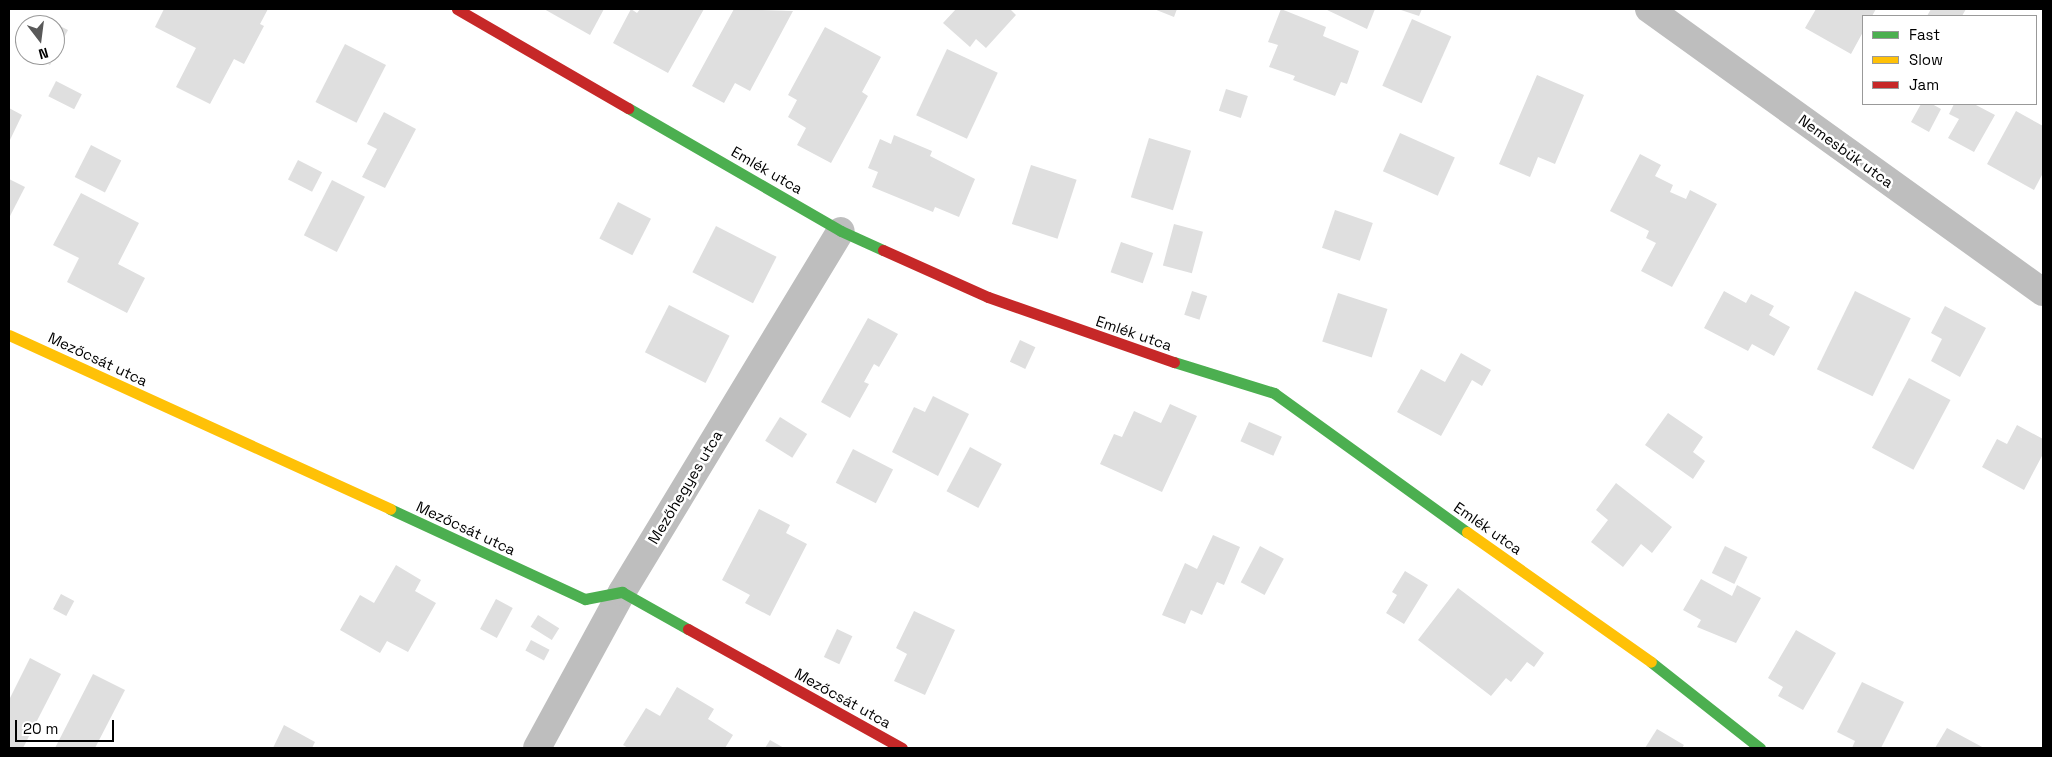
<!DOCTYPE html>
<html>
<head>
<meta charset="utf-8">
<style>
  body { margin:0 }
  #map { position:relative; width:2052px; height:757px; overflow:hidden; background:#fff; font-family:"Space Grotesk",sans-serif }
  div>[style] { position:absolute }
  .building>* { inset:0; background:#dfdfdf; transform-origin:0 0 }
  .street>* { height:28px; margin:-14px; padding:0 14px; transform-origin:14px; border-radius:14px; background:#bebebe }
  .fast>* { height:11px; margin:-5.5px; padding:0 5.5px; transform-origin:5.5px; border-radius:5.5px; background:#4caf50 }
  .slow>* { height:11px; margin:-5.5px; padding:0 5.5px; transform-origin:5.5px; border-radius:5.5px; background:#ffc107 }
  .jam>* { height:11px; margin:-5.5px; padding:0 5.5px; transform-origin:5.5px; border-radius:5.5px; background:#c62828 }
  span { translate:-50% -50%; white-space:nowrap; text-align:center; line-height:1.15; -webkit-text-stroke:5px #fff; paint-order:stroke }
  .street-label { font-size:15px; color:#000 }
  .frame { position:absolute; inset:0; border:10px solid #000; pointer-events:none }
  .legend { position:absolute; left:1862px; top:15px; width:175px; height:90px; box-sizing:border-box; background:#fff; border:1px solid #999; margin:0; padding:6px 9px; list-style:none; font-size:15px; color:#000 }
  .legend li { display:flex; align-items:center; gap:10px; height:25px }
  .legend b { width:25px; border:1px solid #999 }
  .north { position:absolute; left:15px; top:15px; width:50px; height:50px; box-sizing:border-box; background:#fff; border:1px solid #999; border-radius:50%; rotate:165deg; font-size:14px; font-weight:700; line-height:20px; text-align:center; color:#000 }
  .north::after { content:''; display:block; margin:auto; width:18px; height:22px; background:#595959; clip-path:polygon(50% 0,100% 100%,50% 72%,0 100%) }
  .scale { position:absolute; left:15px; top:720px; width:99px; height:22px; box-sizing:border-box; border:2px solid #000; border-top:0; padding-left:6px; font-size:15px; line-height:18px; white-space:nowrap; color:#000; -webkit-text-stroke:4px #fff; paint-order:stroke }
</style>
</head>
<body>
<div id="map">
  <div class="building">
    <div style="clip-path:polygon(164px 9px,268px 9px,260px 24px,264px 26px,244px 64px,234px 59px,210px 104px,176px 87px,196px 48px,155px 27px)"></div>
    <div style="clip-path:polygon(544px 9px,604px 9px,590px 35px)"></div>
    <div style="clip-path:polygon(631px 9px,637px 13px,640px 9px,704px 9px,668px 73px,613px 43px)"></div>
    <div style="clip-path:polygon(734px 9px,793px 11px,750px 91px,735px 83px,724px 103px,692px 86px)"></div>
    <div style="clip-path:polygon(956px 9px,1010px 9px,1016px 15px,986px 48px,976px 39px,970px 47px,943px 23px)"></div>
    <div style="clip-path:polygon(1154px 9px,1177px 9px,1174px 17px)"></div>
    <div style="clip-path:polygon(1281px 9px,1326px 27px,1323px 36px,1359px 51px,1347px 84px,1341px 82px,1335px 96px,1293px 80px,1295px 76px,1269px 67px,1278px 45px,1268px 42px)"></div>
    <div style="clip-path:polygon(1325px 9px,1375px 9px,1367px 29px)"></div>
    <div style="clip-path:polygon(1398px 9px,1422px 9px,1419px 16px)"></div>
    <div style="clip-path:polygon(1816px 9px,1876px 9px,1872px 16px,1863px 16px,1863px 32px,1851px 54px,1805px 28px)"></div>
    <div style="clip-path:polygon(1931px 9px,1966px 9px,1962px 16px,1927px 16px)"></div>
    <div style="left:1412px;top:19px;width:43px;height:73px;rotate:24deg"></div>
    <div style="clip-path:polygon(48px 20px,68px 30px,50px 65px,32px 55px,55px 55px,55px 25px,45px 25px)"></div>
    <div style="clip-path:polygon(825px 27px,881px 57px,862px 92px,868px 96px,831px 163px,797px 145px,806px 128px,788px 117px,797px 100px,788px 95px)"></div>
    <div style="left:345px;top:44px;width:46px;height:65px;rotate:27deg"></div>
    <div style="left:947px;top:49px;width:56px;height:73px;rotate:25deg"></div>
    <div style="clip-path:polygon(1537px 75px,1584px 95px,1555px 164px,1538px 157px,1530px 177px,1499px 164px)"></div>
    <div style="left:56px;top:81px;width:29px;height:17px;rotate:27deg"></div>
    <div style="left:1226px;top:89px;width:23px;height:23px;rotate:18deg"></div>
    <div style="clip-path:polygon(1921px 104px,1932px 104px,1941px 109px,1929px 132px,1911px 122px)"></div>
    <div style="clip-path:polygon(1954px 104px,1974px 104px,1995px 115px,1974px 152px,1948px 138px,1959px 119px,1949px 114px)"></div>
    <div style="clip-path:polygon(9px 108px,22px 115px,9px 142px)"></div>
    <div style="clip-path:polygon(2016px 111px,2043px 126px,2043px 173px,2034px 190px,1987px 164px)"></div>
    <div style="clip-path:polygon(384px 112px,416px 129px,385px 188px,362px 177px,377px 149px,367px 144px)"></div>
    <div style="left:1400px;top:133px;width:60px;height:42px;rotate:24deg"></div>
    <div style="clip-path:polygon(894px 135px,932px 151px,930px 156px,975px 179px,959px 217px,935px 207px,933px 212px,872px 187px,878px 172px,868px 168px,880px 139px,891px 144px)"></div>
    <div style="left:1149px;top:138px;width:44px;height:62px;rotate:17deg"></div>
    <div style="left:91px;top:145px;width:34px;height:36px;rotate:27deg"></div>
    <div style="clip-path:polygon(1640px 154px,1661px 165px,1655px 176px,1673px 185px,1670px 192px,1686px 199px,1690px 190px,1717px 204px,1672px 287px,1641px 271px,1656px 243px,1646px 238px,1649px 231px,1610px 211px)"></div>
    <div style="left:298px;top:160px;width:27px;height:22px;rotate:27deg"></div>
    <div style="left:1031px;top:165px;width:48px;height:62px;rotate:18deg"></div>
    <div style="clip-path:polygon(9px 179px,25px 187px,9px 218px)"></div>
    <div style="left:332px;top:180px;width:37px;height:62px;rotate:27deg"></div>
    <div style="clip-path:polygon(81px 193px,139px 223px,118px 264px,145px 278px,127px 313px,67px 282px,79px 258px,53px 245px)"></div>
    <div style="left:618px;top:202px;width:37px;height:41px;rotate:27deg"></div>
    <div style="left:1335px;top:210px;width:40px;height:40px;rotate:19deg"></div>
    <div style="left:1174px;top:224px;width:30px;height:43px;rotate:15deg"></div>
    <div style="left:716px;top:226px;width:68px;height:52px;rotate:27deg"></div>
    <div style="left:1121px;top:242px;width:34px;height:32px;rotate:19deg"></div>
    <div style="left:1192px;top:291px;width:16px;height:25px;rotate:18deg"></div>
    <div style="clip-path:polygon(1724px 291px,1746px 303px,1751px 294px,1774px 306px,1769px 315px,1790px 327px,1774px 356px,1752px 344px,1748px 351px,1704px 328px)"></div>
    <div style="left:1855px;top:291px;width:62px;height:87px;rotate:26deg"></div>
    <div style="left:1338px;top:293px;width:52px;height:51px;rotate:18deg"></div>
    <div style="left:669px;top:305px;width:68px;height:53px;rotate:27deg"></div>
    <div style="clip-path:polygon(1945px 306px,1986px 328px,1960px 377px,1931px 361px,1942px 339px,1931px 333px)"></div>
    <div style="clip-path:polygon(868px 318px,898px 334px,879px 367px,874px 364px,864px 382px,869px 384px,850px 418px,821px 402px)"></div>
    <div style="left:1020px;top:340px;width:17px;height:24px;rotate:25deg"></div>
    <div style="clip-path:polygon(1461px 353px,1491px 370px,1482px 386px,1472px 380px,1441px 436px,1397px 412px,1421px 369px,1445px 382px)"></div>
    <div style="left:1909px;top:378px;width:47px;height:79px;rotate:28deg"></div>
    <div style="clip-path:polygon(933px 396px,969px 414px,938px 476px,892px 452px,914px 407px,925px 412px)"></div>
    <div style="clip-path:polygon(1170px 404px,1197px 416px,1162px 492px,1100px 464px,1114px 434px,1122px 437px,1134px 411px,1161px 423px)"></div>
    <div style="clip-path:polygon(1668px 413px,1703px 437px,1693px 452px,1705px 461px,1693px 479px,1645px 445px)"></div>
    <div style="left:780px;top:417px;width:32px;height:28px;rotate:32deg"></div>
    <div style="left:1249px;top:422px;width:36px;height:21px;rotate:24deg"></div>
    <div style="clip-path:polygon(2017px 425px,2043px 439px,2043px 454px,2024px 490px,1982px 467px,1997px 439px,2007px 444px)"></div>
    <div style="left:970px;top:447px;width:36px;height:50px;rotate:28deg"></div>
    <div style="left:853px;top:449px;width:45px;height:38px;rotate:27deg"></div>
    <div style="clip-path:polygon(1616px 483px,1672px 527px,1652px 553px,1641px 544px,1623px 567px,1591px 542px,1608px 520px,1596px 510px)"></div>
    <div style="clip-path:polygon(759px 509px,790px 525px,786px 533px,807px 544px,770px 616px,745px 603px,750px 595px,722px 580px)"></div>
    <div style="clip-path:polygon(1213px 535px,1240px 547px,1224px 585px,1217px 582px,1202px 615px,1191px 610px,1185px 624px,1162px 615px,1185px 563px,1197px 569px)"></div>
    <div style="left:1260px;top:546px;width:27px;height:41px;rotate:28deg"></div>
    <div style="left:1725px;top:546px;width:25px;height:30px;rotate:26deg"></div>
    <div style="clip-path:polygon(396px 565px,421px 580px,415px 591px,436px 603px,408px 652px,387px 641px,380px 653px,340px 630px,360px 595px,374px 603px)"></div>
    <div style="clip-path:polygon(1405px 571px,1428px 585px,1404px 624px,1386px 613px,1397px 595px,1392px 592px)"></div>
    <div style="clip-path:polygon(1701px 579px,1732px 596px,1737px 585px,1761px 598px,1736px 643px,1697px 627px,1701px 620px,1683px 610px)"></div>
    <div style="clip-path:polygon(1458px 588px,1544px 653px,1534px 667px,1527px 662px,1511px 682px,1506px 678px,1491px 696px,1418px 640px)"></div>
    <div style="left:61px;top:594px;width:15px;height:17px;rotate:28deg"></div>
    <div style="left:496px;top:599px;width:19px;height:34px;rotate:28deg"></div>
    <div style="clip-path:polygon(914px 611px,955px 630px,925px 695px,894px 681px,907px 654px,896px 648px)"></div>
    <div style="left:538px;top:615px;width:25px;height:14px;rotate:32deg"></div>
    <div style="left:837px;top:629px;width:17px;height:31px;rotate:25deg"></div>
    <div style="clip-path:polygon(1796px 630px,1836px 653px,1803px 710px,1778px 696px,1783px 687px,1768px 678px)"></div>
    <div style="left:531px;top:640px;width:21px;height:12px;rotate:28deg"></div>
    <div style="clip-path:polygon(30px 658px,61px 674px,23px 748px,9px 748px,9px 700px)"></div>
    <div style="clip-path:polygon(93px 674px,125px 690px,95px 748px,55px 748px)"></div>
    <div style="clip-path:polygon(1862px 682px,1904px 702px,1881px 748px,1852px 748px,1855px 741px,1837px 732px)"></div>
    <div style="clip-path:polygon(677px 687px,714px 709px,708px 719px,733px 735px,725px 748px,628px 748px,623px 745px,646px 708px,660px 716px)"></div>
    <div style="clip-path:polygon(284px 725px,315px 742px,312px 748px,273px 748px)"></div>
    <div style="clip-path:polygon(1947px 728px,1984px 748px,1935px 748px)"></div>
    <div style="clip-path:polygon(1657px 729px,1684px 745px,1682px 748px,1645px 748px)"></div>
    <div style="clip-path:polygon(770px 740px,784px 748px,765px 748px)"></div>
  </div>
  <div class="street">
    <div style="left:1649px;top:9px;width:485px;rotate:35.7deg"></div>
    <div style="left:537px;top:748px;width:178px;rotate:-61.4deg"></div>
    <div style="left:622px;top:592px;width:422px;rotate:-58.8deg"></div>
  </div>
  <div class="fast">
    <div style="left:628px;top:108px;width:246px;rotate:30deg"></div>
    <div style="left:841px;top:231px;width:46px;rotate:24.3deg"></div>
    <div style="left:1174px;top:362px;width:105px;rotate:17.2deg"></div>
    <div style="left:1274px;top:393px;width:238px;rotate:35.8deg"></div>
    <div style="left:390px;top:509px;width:215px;rotate:24.8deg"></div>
    <div style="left:585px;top:599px;width:38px;rotate:-11deg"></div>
    <div style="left:622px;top:592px;width:76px;rotate:29.3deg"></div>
    <div style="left:1651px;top:662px;width:139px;rotate:38.3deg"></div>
  </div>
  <div class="slow">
    <div style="left:9px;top:335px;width:419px;rotate:24.5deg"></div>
    <div style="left:1467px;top:532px;width:225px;rotate:35.2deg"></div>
  </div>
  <div class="jam">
    <div style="left:457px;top:9px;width:198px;rotate:30.1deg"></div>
    <div style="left:883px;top:250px;width:115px;rotate:24.1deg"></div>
    <div style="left:988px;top:297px;width:197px;rotate:19.3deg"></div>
    <div style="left:688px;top:629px;width:245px;rotate:29.1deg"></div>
  </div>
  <div class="street-label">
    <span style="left:1846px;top:151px;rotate:36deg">Nemesbük utca</span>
    <span style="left:767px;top:170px;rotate:30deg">Emlék utca</span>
    <span style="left:1134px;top:333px;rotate:19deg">Emlék utca</span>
    <span style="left:98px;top:359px;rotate:25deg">Mezőcsát utca</span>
    <span style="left:685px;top:487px;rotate:-59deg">Mezőhegyes utca</span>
    <span style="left:466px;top:528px;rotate:25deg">Mezőcsát utca</span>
    <span style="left:1488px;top:528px;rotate:35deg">Emlék utca</span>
    <span style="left:843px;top:698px;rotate:29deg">Mezőcsát utca</span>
  </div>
  <div class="frame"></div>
  <ul class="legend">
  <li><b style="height:6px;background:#4caf50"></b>Fast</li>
  <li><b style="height:6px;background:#ffc107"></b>Slow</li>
  <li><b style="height:6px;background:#c62828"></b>Jam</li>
  </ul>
  <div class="north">N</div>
  <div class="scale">20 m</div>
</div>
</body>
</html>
